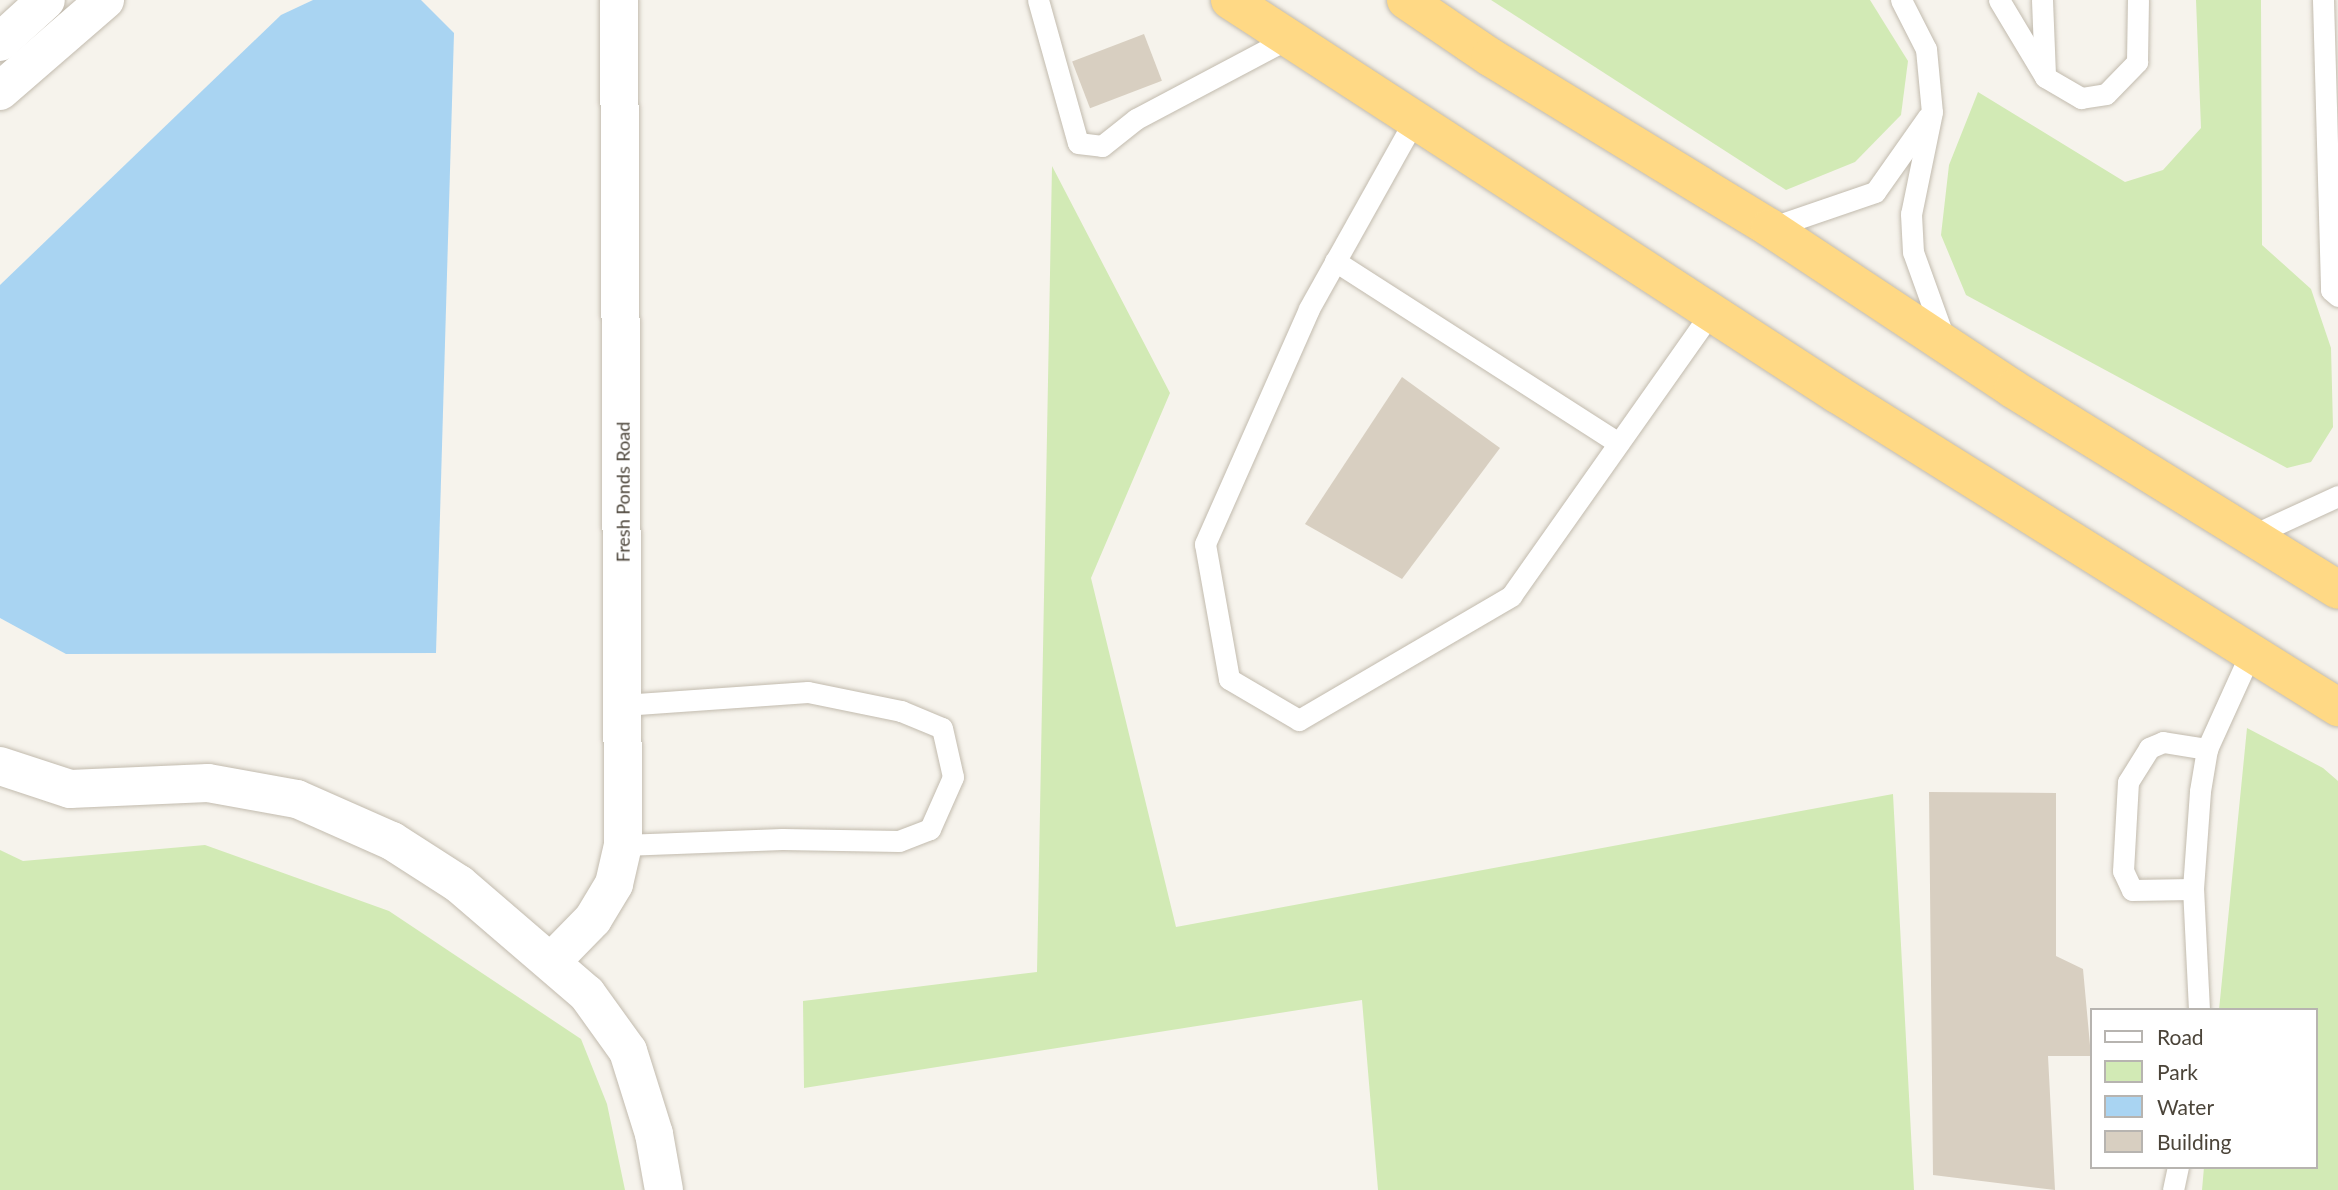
<!DOCTYPE html>
<html>
<head>
<meta charset="utf-8">
<style>
  body { margin:0 }
  #map { position:relative; width:2338px; height:1190px; overflow:hidden; background:#f6f3ec; font-family:Lato,sans-serif }
  div>[style] { position:absolute }
  .green>* { inset:0; background:#d2eab5 }
  .water>* { inset:0; background:#a9d4f2 }
  .building>* { inset:0; background:#d8cfc1; transform-origin:0 0 }
  .roads { filter:drop-shadow(0 0 2px #c2bbae) drop-shadow(0 0 2px #c2bbae) }
  .service>* { height:21px; margin:-10.5px; padding:0 10.5px; transform-origin:10.5px; border-radius:10.5px; background:#fff }
  .minor>* { height:38px; margin:-19px; padding:0 19px; transform-origin:19px; border-radius:19px; background:#fff }
  .tertiary>* { height:38px; margin:-19px; padding:0 19px; transform-origin:19px; border-radius:19px; background:#fff }
  .trunk>* { height:38px; margin:-19px; padding:0 19px; transform-origin:19px; border-radius:19px; background:#ffd985 }
  span { translate:-50% -50%; white-space:nowrap; text-align:center; line-height:1.15; -webkit-text-stroke:5px #fff; paint-order:stroke }
  .street-label { font-size:18px; color:#4b4439 }
  .legend { position:absolute; left:2090px; top:1008px; width:228px; height:161px; box-sizing:border-box; background:#fff; border:2px solid #b7b4b0; margin:0; padding:9px 12px; list-style:none; font-size:21px; color:#4b4439 }
  .legend li { display:flex; align-items:center; gap:14px; height:35px }
  .legend b { width:35px; border:2px solid #b7b4b0 }
</style>
</head>
<body>
<div id="map">
  <div class="green">
    <div style="clip-path:polygon(1491px 0,1870px 0,1908px 61px,1901px 115px,1855px 162px,1786px 190px)"></div>
    <div style="clip-path:polygon(2196px 0,2261px 0,2262px 245px,2311px 289px,2331px 348px,2333px 427px,2311px 462px,2287px 468px,1966px 295px,1941px 235px,1949px 165px,1978px 92px,2125px 182px,2163px 170px,2201px 128px)"></div>
    <div style="clip-path:polygon(1052px 166px,1170px 393px,1091px 578px,1176px 927px,1893px 794px,1914px 1190px,1378px 1190px,1362px 1000px,804px 1088px,803px 1001px,1037px 972px)"></div>
    <div style="clip-path:polygon(2247px 728px,2323px 768px,2338px 781px,2338px 1190px,2202px 1190px,2204px 1167px,2315px 1167px,2315px 1010px,2219px 1010px)"></div>
    <div style="clip-path:polygon(205px 845px,389px 911px,581px 1039px,607px 1104px,625px 1190px,0 1190px,0 850px,23px 861px)"></div>
  </div>
  <div class="water">
    <div style="clip-path:polygon(313px 0,421px 0,454px 33px,436px 653px,66px 654px,0 618px,0 285px,281px 15px)"></div>
  </div>
  <div class="building">
    <div style="left:1144px;top:34px;width:50px;height:77px;rotate:69deg"></div>
    <div style="clip-path:polygon(1402px 377px,1500px 448px,1402px 579px,1305px 524px)"></div>
    <div style="clip-path:polygon(1929px 792px,2056px 793px,2056px 956px,2083px 969px,2091px 1056px,2048px 1056px,2055px 1190px,1933px 1175px)"></div>
  </div>
  <div class="roads">
    <div class="service">
      <div style="left:1038px;top:0;width:148px;rotate:74.4deg"></div>
      <div style="left:1078px;top:143px;width:24px;rotate:7deg"></div>
      <div style="left:1102px;top:146px;width:43px;rotate:-38.5deg"></div>
      <div style="left:1136px;top:119px;width:173px;rotate:-27.9deg"></div>
      <div style="left:1901px;top:0;width:55px;rotate:63deg"></div>
      <div style="left:1926px;top:49px;width:63px;rotate:84.6deg"></div>
      <div style="left:1932px;top:112px;width:104px;rotate:101.6deg"></div>
      <div style="left:1911px;top:214px;width:38px;rotate:87deg"></div>
      <div style="left:1913px;top:252px;width:95px;rotate:70.2deg"></div>
      <div style="left:1999px;top:0;width:90px;rotate:59.1deg"></div>
      <div style="left:2045px;top:77px;width:42px;rotate:30.3deg"></div>
      <div style="left:2081px;top:98px;width:25px;rotate:-9deg"></div>
      <div style="left:2106px;top:94px;width:45px;rotate:-45.9deg"></div>
      <div style="left:2137px;top:62px;width:62px;rotate:-89.1deg"></div>
      <div style="left:2042px;top:0;width:75px;rotate:87.7deg"></div>
      <div style="left:2323px;top:0;width:290px;rotate:88.4deg"></div>
      <div style="left:2331px;top:290px;width:9px;rotate:41deg"></div>
      <div style="left:1415px;top:119px;width:218px;rotate:119.2deg"></div>
      <div style="left:1309px;top:309px;width:257px;rotate:113.9deg"></div>
      <div style="left:1205px;top:544px;width:137px;rotate:79.9deg"></div>
      <div style="left:1229px;top:679px;width:81px;rotate:30.4deg"></div>
      <div style="left:1299px;top:720px;width:246px;rotate:-30.3deg"></div>
      <div style="left:1511px;top:596px;width:347px;rotate:-54.8deg"></div>
      <div style="left:1770px;top:228px;width:111px;rotate:-18.9deg"></div>
      <div style="left:1875px;top:192px;width:92px;rotate:-54.8deg"></div>
      <div style="left:1335px;top:261px;width:337px;rotate:32.7deg"></div>
      <div style="left:2251px;top:536px;width:96px;rotate:-24.7deg"></div>
      <div style="left:623px;top:705px;width:185px;rotate:-4deg"></div>
      <div style="left:808px;top:692px;width:95px;rotate:11.5deg"></div>
      <div style="left:901px;top:711px;width:44px;rotate:22.5deg"></div>
      <div style="left:942px;top:728px;width:50px;rotate:77.3deg"></div>
      <div style="left:953px;top:777px;width:57px;rotate:113.9deg"></div>
      <div style="left:930px;top:829px;width:33px;rotate:159deg"></div>
      <div style="left:899px;top:841px;width:117px;rotate:-179deg"></div>
      <div style="left:782px;top:839px;width:159px;rotate:177.8deg"></div>
      <div style="left:2193px;top:889px;width:61px;rotate:179.1deg"></div>
      <div style="left:2132px;top:890px;width:21px;rotate:-115deg"></div>
      <div style="left:2123px;top:871px;width:89px;rotate:-86.8deg"></div>
      <div style="left:2128px;top:782px;width:40px;rotate:-58deg"></div>
      <div style="left:2149px;top:748px;width:15px;rotate:-23deg"></div>
      <div style="left:2163px;top:742px;width:45px;rotate:9deg"></div>
      <div style="left:2199px;top:1010px;width:121px;rotate:-92.8deg"></div>
      <div style="left:2193px;top:889px;width:98px;rotate:-85.9deg"></div>
      <div style="left:2200px;top:791px;width:43px;rotate:-80.5deg"></div>
      <div style="left:2207px;top:749px;width:107px;rotate:-65.6deg"></div>
      <div style="left:2173px;top:1190px;width:24px;rotate:-78deg"></div>
    </div>
    <div class="minor">
      <div style="left:553px;top:960px;width:57px;rotate:-45.7deg"></div>
      <div style="left:593px;top:919px;width:41px;rotate:-59deg"></div>
      <div style="left:614px;top:884px;width:40px;rotate:-77deg"></div>
      <div style="left:623px;top:845px;width:845px;rotate:-90.27deg"></div>
    </div>
    <div class="tertiary">
      <div style="left:0;top:42px;width:62px;rotate:-42.4deg"></div>
      <div style="left:0;top:91px;width:139px;rotate:-40.9deg"></div>
      <div style="left:0;top:766px;width:74px;rotate:18.2deg"></div>
      <div style="left:70px;top:789px;width:138px;rotate:-2.5deg"></div>
      <div style="left:208px;top:783px;width:90px;rotate:10.2deg"></div>
      <div style="left:297px;top:799px;width:104px;rotate:23.9deg"></div>
      <div style="left:392px;top:841px;width:80px;rotate:32.7deg"></div>
      <div style="left:459px;top:884px;width:169px;rotate:40.7deg"></div>
      <div style="left:587px;top:994px;width:70px;rotate:54.3deg"></div>
      <div style="left:628px;top:1051px;width:87px;rotate:72.6deg"></div>
      <div style="left:654px;top:1134px;width:57px;rotate:79.9deg"></div>
    </div>
    <div class="trunk">
      <div style="left:1230px;top:0;width:724px;rotate:32.99deg"></div>
      <div style="left:1837px;top:394px;width:591px;rotate:32deg"></div>
      <div style="left:1406px;top:0;width:102px;rotate:34.2deg"></div>
      <div style="left:1490px;top:57px;width:328px;rotate:31.4deg"></div>
      <div style="left:1770px;top:228px;width:291px;rotate:33.5deg"></div>
      <div style="left:2013px;top:389px;width:382px;rotate:31.7deg"></div>
    </div>
  </div>
  <div class="street-label">
    <span style="left:623px;top:492px;rotate:-90deg">Fresh Ponds Road</span>
  </div>
  <ul class="legend">
  <li><b style="height:9px;background:#fff"></b>Road</li>
  <li><b style="height:19px;background:#d2eab5"></b>Park</li>
  <li><b style="height:19px;background:#a9d4f2"></b>Water</li>
  <li><b style="height:19px;background:#d8cfc1"></b>Building</li>
  </ul>
</div>
</body>
</html>
